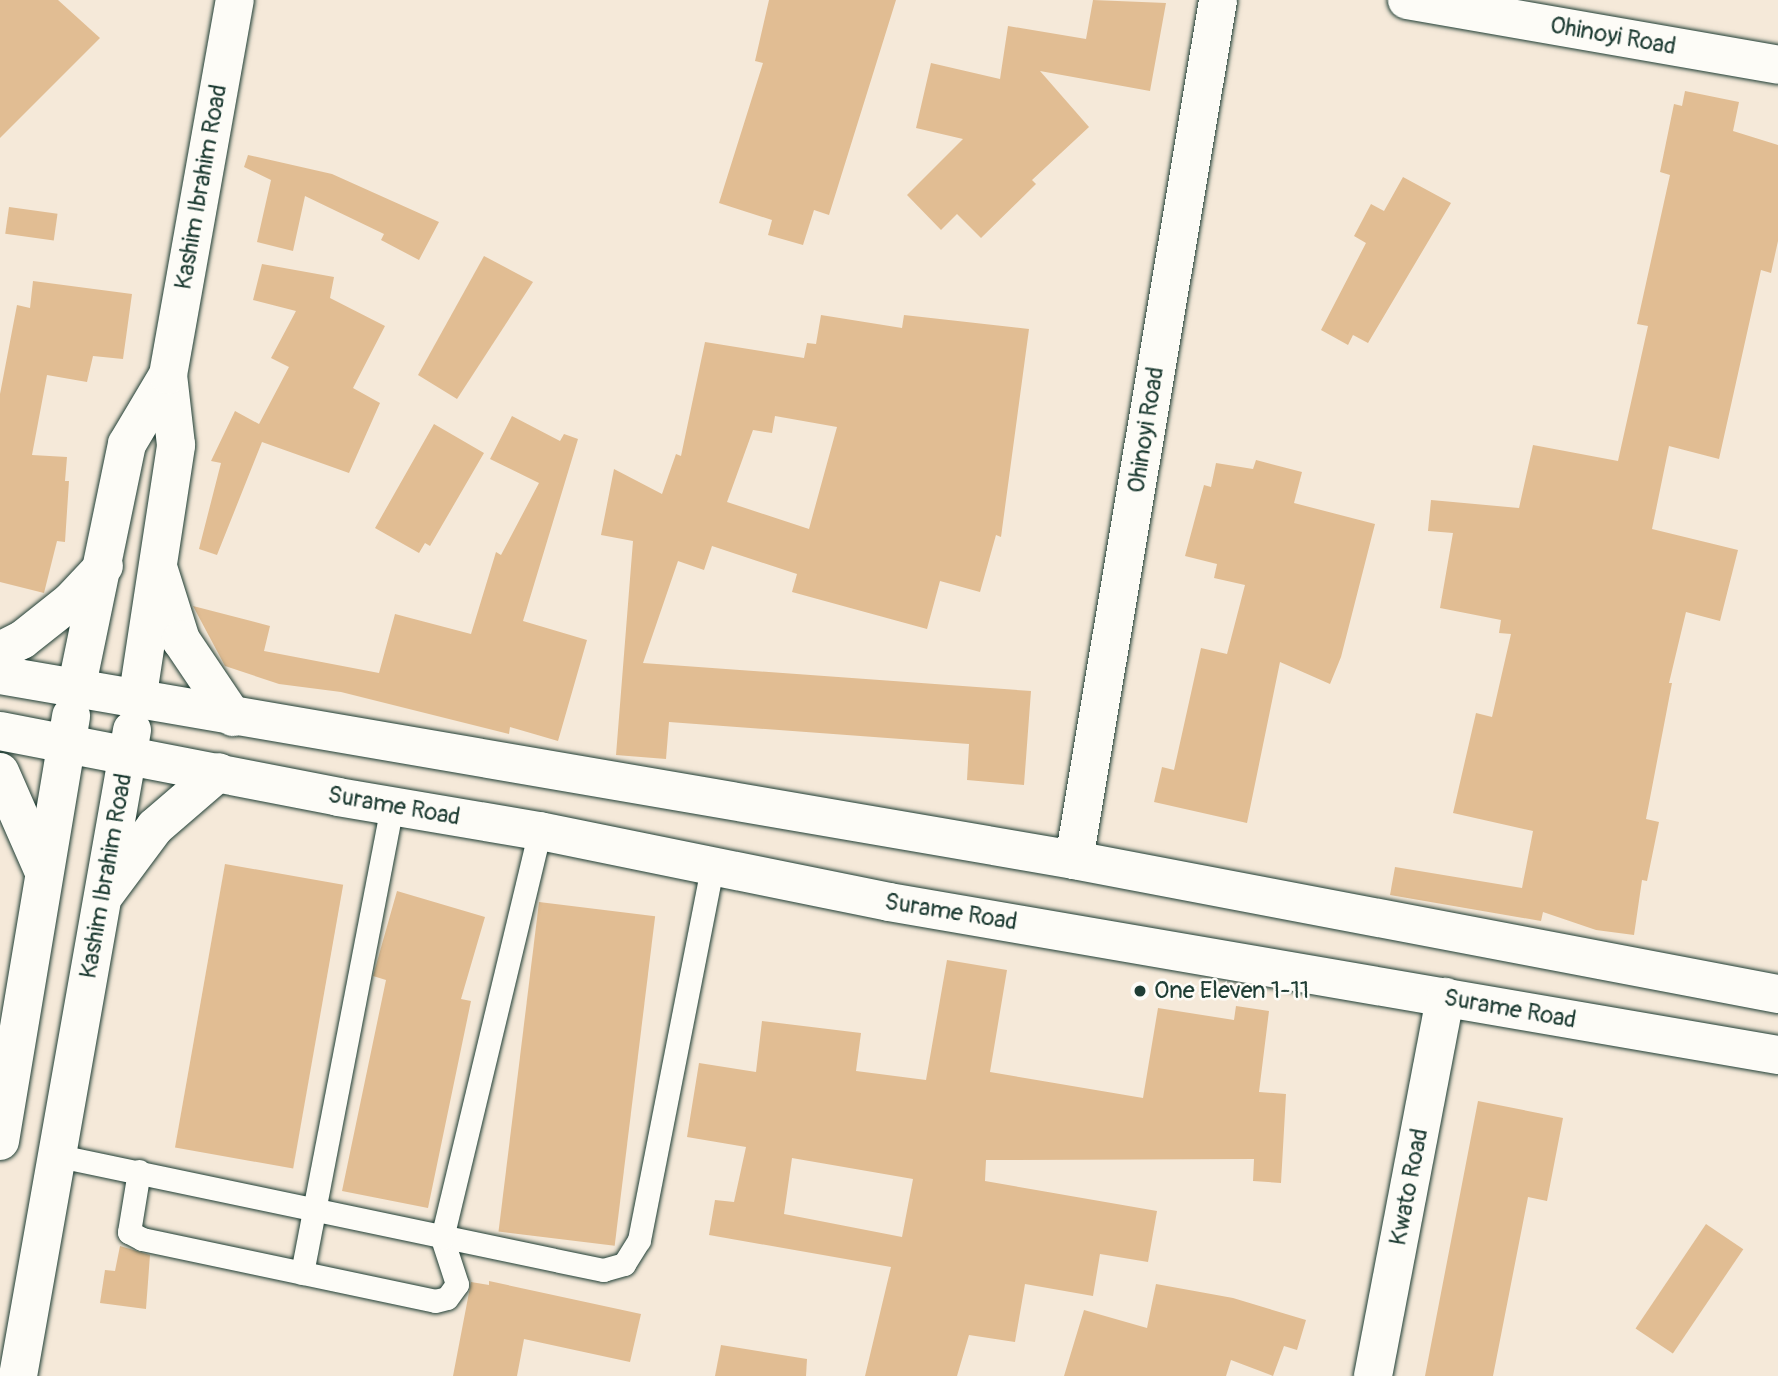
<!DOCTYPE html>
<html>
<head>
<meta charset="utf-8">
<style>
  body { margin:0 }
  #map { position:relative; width:1778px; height:1376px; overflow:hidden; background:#f5e9d9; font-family:Pangolin,sans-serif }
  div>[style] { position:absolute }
  .building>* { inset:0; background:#e1bd93; transform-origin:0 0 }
  .roads { filter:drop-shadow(0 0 2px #1f3d34) drop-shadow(0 0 2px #1f3d34) }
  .service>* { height:23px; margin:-11.5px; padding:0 11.5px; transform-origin:11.5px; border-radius:11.5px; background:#fdfcf7 }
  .minor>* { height:38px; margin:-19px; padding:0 19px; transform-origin:19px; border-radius:19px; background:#fdfcf7 }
  .tertiary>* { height:38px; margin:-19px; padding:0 19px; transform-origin:19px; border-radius:19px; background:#fdfcf7 }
  .dots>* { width:19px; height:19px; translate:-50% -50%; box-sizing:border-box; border:4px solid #fdfcf7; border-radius:50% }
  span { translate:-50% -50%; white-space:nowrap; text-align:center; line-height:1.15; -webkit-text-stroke:5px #fdfcf7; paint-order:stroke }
  .street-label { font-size:24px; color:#1f3d34 }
  .poi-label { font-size:24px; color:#1f3d34 }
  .left { translate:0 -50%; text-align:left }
</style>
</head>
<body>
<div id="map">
  <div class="building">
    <div style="clip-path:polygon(0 0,58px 0,100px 38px,0 138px)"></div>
    <div style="clip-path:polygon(769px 0,896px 0,829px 215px,814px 210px,803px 245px,768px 235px,772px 220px,719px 203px,763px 63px,755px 61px)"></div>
    <div style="clip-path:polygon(1093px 0,1166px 3px,1150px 91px,1040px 71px,1089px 127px,1032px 180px,1036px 184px,981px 238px,957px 214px,941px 230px,907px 195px,963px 139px,916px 128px,931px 63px,1000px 79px,1008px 26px,1086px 39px)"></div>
    <div style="clip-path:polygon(1685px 91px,1739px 102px,1733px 131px,1778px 145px,1778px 241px,1771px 273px,1761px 270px,1719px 459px,1669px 446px,1652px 529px,1738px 550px,1720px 621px,1686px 612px,1669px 683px,1672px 683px,1646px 819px,1659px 822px,1647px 881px,1642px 880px,1634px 935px,1596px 930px,1543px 912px,1541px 921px,1390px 895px,1395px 867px,1522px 888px,1533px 831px,1453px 813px,1476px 713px,1492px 717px,1511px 634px,1499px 633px,1501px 620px,1440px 608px,1453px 533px,1428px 531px,1431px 500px,1519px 508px,1533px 445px,1618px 461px,1648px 326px,1637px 324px,1670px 175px,1660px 172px,1674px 104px,1682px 106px)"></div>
    <div style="clip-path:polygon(248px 155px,332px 174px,439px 222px,419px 260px,381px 240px,384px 234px,305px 196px,293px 251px,257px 242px,271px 180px,244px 167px)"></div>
    <div style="clip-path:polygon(1403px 177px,1451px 203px,1368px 343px,1353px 335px,1348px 345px,1321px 330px,1366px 243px,1354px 236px,1371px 204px,1384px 211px)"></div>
    <div style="left:9px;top:207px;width:49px;height:27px;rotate:8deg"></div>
    <div style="clip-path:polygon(484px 256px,533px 282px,457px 399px,418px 375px)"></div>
    <div style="clip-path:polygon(262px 264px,334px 277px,330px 298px,385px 326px,353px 388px,380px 403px,349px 473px,262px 442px,217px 555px,199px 549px,221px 463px,211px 461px,235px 411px,259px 424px,289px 367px,271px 358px,296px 311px,253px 300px)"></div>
    <div style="clip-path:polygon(33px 281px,132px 294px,123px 359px,93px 356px,87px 382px,47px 375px,32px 455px,67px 457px,65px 481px,69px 481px,65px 542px,57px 541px,44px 593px,0 582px,0 394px,17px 305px,30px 308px)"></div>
    <div style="clip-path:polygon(evenodd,821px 315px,902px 328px,904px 315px,1029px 329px,1001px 537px,996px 535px,980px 592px,940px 581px,927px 629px,792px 592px,797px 574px,712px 546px,704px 570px,678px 561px,643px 663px,1031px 691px,1024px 785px,967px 780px,969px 744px,669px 722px,666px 759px,616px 755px,633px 541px,601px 535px,614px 469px,662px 494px,676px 454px,681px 456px,705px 342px,804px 358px,807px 343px,816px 344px,821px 315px,775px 416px,837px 427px,809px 529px,727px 502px,753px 430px,772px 433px,775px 416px)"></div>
    <div style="clip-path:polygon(512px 416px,560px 441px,564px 434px,578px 439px,523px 621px,587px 640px,558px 741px,510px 727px,509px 734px,341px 692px,279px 684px,225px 666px,193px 606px,270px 626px,264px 651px,379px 673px,395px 614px,471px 634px,496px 552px,501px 555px,539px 483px,490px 459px)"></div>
    <div style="clip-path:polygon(434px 424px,484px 453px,430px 546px,425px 543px,419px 553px,375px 528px)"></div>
    <div style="clip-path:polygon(1256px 460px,1302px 472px,1294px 503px,1375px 524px,1341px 657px,1330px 684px,1280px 662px,1247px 823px,1154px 802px,1162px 767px,1174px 770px,1201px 648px,1227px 654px,1245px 585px,1214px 578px,1217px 564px,1185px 556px,1204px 485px,1211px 487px,1216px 463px,1253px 469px)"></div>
    <div style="left:225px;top:864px;width:120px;height:288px;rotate:10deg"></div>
    <div style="clip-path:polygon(397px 891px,485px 917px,461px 999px,471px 1001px,428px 1208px,342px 1191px,386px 980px,373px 976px)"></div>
    <div style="left:539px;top:902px;width:117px;height:332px;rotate:7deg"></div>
    <div style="clip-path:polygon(evenodd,947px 960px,1007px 970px,990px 1072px,1143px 1098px,1158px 1008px,1234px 1020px,1236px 1006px,1269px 1011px,1259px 1092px,1286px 1094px,1281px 1183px,1253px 1181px,1254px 1159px,986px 1160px,985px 1181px,1157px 1211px,1148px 1262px,1100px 1254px,1093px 1296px,1025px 1284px,1015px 1342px,969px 1335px,957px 1376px,865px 1376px,891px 1267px,709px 1235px,715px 1200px,734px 1202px,746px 1147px,687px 1137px,699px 1063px,756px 1072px,762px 1021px,861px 1033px,856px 1071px,926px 1080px,947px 960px,792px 1158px,913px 1179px,902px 1237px,784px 1214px,792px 1158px)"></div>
    <div style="clip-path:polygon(1478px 1101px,1563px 1118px,1547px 1201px,1528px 1197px,1493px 1376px,1425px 1376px)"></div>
    <div style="left:1706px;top:1224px;width:45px;height:126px;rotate:34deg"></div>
    <div style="clip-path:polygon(120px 1246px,150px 1255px,146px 1309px,100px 1303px,105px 1270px,115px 1271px)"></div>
    <div style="clip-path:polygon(489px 1281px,641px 1314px,630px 1362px,524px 1339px,517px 1376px,453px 1376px,471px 1282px,489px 1285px)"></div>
    <div style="clip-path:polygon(1156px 1284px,1233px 1298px,1306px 1320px,1297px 1350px,1284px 1346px,1273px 1376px,1231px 1360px,1226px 1376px,1064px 1376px,1084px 1310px,1147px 1328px)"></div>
    <div style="clip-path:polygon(721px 1345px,807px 1359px,806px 1376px,715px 1376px)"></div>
  </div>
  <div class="roads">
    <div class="service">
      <div style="left:59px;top:1156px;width:556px;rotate:11.84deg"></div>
      <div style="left:603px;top:1270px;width:22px;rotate:-16deg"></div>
      <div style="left:624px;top:1264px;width:28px;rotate:-58deg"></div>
      <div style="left:639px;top:1240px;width:378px;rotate:-78.9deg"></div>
      <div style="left:139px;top:1171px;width:62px;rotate:99.3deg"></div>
      <div style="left:129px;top:1232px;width:15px;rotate:28deg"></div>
      <div style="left:142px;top:1239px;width:299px;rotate:11.9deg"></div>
      <div style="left:435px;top:1301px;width:12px;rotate:-14deg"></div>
      <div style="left:447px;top:1298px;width:17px;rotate:-54deg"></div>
      <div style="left:457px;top:1284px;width:48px;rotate:-108.1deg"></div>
      <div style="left:442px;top:1238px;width:419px;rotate:-76.5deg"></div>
      <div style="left:302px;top:1273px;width:477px;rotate:-79.1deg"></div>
    </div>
    <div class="minor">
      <div style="left:1407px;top:0;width:377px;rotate:9.9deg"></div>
      <div style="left:76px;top:690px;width:251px;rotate:-78.3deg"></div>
      <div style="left:127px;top:444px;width:80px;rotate:-59.3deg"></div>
      <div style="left:137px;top:701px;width:259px;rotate:-81.3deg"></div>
      <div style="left:176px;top:445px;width:70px;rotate:-96.5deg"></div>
      <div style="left:168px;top:375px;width:381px;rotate:-79.9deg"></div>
      <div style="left:1074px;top:860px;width:872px;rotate:-80.49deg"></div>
    </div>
    <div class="tertiary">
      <div style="left:158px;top:567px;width:77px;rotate:72.5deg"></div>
      <div style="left:181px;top:640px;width:93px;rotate:56deg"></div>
      <div style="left:0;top:651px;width:25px;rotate:-27deg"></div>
      <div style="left:22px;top:640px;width:63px;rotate:-38.5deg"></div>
      <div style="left:71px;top:601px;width:48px;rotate:-46.7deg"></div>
      <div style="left:0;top:675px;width:1090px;rotate:9.77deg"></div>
      <div style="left:1074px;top:860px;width:717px;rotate:10.78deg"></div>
      <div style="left:0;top:731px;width:344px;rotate:11deg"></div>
      <div style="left:338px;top:797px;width:205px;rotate:9.6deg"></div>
      <div style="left:540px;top:831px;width:356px;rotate:11.5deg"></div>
      <div style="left:889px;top:902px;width:902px;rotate:9.77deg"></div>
      <div style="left:0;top:772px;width:109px;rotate:66.3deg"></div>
      <div style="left:106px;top:893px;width:82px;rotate:-53.4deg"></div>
      <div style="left:155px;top:827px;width:84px;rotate:-40.7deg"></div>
      <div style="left:0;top:1141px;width:431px;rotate:-80.5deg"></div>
      <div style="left:18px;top:1376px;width:656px;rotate:-79.99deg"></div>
      <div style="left:1373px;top:1376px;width:386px;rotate:-79.2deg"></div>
    </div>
  </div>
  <div class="dots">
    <div style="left:1140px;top:991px;background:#1f3d34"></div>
  </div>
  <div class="street-label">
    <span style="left:1613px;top:36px;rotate:10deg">Ohinoyi Road</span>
    <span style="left:201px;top:187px;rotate:-80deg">Kashim Ibrahim Road</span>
    <span style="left:1146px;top:430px;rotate:-81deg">Ohinoyi Road</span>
    <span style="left:394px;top:806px;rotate:10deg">Surame Road</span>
    <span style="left:106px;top:876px;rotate:-80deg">Kashim Ibrahim Road</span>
    <span style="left:951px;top:912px;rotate:9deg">Surame Road</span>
    <span style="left:1510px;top:1009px;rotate:10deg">Surame Road</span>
    <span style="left:1409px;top:1187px;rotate:-79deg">Kwato Road</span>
  </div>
  <div class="poi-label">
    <span class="left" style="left:1154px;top:991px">One Eleven 1-11</span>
  </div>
</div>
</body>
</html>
